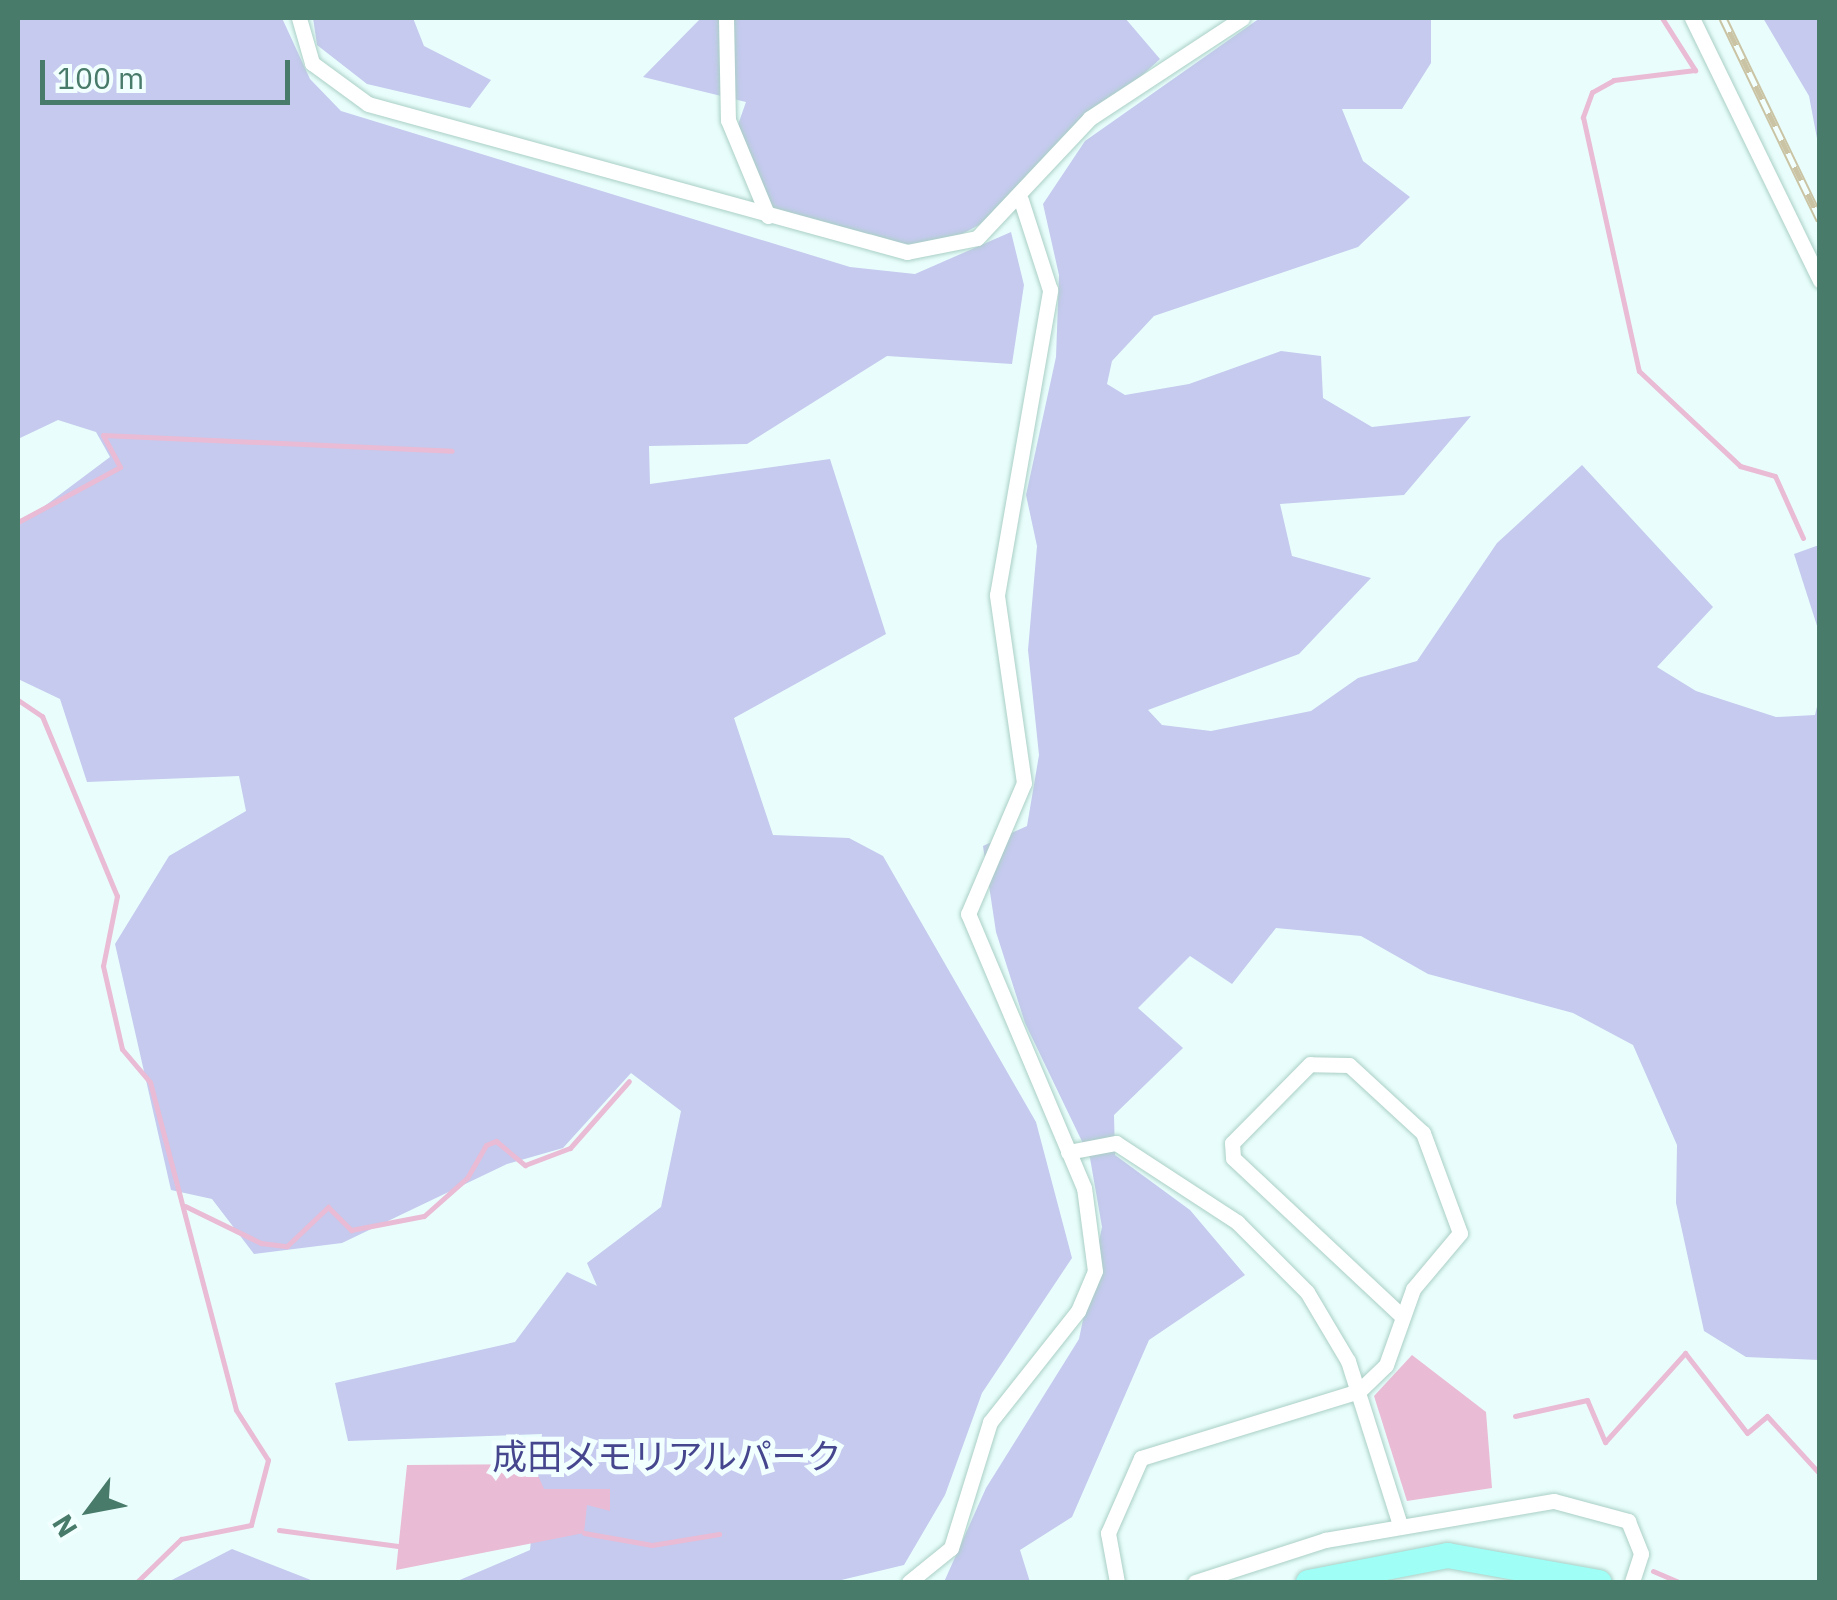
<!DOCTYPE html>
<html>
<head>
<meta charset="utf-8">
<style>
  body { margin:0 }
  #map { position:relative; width:1837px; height:1600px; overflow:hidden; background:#e9fefc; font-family:"IBM Plex Sans","Noto Sans JP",sans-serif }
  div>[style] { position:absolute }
  .green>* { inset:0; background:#c5caee }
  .water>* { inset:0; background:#eabbd5 }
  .stream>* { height:5px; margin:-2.5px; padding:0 2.5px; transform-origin:2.5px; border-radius:2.5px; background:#eabbd5 }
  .roads { filter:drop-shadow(0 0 2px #aacfc5) drop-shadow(0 0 2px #aacfc5) }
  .street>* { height:15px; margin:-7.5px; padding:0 7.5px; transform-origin:7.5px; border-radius:7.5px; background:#fff }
  .primary>* { height:25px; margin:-12.5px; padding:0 12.5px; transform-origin:12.5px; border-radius:12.5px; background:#9ffff7 }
  .rail>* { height:9px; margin-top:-4.5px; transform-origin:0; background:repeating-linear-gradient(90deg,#f1fffe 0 15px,#cac4a5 0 30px); box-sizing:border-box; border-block:2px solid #cac4a5 }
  span { translate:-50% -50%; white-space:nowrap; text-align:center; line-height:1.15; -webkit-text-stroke:10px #f1fffe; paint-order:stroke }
  .park-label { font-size:35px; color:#45468e }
  .frame { position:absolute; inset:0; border:20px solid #497b6a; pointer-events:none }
  .north { position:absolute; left:40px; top:1460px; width:100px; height:100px; -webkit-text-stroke:8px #f1fffe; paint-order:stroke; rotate:238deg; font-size:28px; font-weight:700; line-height:40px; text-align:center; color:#497b6a }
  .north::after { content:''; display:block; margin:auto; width:35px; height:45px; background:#497b6a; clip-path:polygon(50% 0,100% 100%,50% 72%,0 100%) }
  .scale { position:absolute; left:40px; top:60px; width:250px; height:45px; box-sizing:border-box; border:5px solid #497b6a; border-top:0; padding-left:12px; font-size:30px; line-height:35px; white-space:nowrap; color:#497b6a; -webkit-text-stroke:8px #f1fffe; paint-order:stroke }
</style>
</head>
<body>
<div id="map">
  <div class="green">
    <div style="clip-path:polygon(18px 18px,282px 18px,310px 79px,341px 111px,850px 267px,915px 274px,1011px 232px,1024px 285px,1012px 364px,887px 356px,747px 444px,649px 446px,650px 484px,830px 459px,886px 634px,734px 718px,773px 835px,849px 838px,883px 856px,1036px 1122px,1072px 1258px,982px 1393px,945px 1495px,904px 1565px,833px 1582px,455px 1582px,530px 1550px,542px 1434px,348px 1441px,335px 1383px,515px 1342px,567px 1272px,597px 1286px,587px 1263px,661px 1207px,681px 1111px,631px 1073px,563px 1148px,507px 1164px,342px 1243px,254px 1254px,212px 1199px,171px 1190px,115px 944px,169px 856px,246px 811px,239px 776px,87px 782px,60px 699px,18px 679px,18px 526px,110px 457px,96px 432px,58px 420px,18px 439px)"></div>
    <div style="clip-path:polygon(313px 18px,413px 18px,424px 46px,491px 80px,470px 108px,367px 84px,317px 45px)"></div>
    <div style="clip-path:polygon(701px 18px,1125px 18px,1160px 59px,979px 225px,945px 243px,878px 245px,769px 207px,733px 139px,746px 102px,643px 77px)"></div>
    <div style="clip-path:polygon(1260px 18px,1431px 18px,1431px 63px,1402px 109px,1342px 109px,1363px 161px,1410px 197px,1358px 247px,1154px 316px,1112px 361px,1107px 384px,1125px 395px,1189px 384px,1281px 351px,1321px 356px,1323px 398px,1372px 427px,1471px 416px,1404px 495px,1280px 504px,1292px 556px,1371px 578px,1299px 654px,1148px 710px,1162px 725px,1211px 731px,1311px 711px,1358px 678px,1417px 661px,1497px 543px,1582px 465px,1713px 607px,1657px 667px,1696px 691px,1776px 717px,1815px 715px,1819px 698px,1819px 1360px,1746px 1357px,1704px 1331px,1676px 1203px,1677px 1145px,1633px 1045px,1573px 1013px,1428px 974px,1361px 936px,1276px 928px,1232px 984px,1190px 956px,1138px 1008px,1183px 1048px,1114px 1115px,1115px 1155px,1190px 1210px,1245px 1275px,1149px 1340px,1072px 1517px,1020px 1550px,1030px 1582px,944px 1582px,986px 1488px,1079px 1339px,1102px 1227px,1090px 1158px,1025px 1023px,996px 932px,983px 846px,1027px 826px,1039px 755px,1028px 650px,1037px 546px,1026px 495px,1056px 357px,1059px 275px,1043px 204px,1085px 141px)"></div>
    <div style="clip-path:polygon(1763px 18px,1819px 18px,1819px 149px,1809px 96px)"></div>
    <div style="clip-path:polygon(1819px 545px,1819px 632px,1794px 554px)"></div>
    <div style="clip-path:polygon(232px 1549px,316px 1582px,168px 1582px)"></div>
  </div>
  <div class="water">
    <div style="clip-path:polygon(1412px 1355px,1486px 1412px,1492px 1488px,1407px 1501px,1374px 1396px)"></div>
    <div style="clip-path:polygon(533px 1464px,544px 1489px,610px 1489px,610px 1511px,587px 1505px,584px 1533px,396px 1570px,407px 1465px)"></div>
  </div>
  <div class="stream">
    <div style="left:1662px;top:18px;width:62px;rotate:57.6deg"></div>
    <div style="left:1695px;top:70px;width:82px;rotate:173deg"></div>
    <div style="left:1614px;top:80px;width:25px;rotate:151deg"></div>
    <div style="left:1592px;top:92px;width:27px;rotate:110deg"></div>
    <div style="left:1583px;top:117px;width:260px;rotate:77.6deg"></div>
    <div style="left:1639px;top:371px;width:139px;rotate:43.2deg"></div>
    <div style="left:1740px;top:466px;width:36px;rotate:16deg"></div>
    <div style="left:1775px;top:476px;width:68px;rotate:65.7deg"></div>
    <div style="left:18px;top:522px;width:116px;rotate:-28.3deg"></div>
    <div style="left:120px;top:467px;width:36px;rotate:-118deg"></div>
    <div style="left:103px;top:435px;width:349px;rotate:2.6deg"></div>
    <div style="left:18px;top:700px;width:29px;rotate:34deg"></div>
    <div style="left:42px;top:716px;width:195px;rotate:67.4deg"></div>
    <div style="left:117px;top:896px;width:71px;rotate:101.3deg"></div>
    <div style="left:103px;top:966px;width:85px;rotate:77.1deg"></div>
    <div style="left:122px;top:1049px;width:43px;rotate:49.7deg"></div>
    <div style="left:150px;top:1082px;width:339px;rotate:75.3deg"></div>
    <div style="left:236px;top:1410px;width:59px;rotate:57.4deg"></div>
    <div style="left:268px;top:1460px;width:67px;rotate:104.7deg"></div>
    <div style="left:251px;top:1525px;width:71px;rotate:168.7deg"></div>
    <div style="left:181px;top:1539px;width:62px;rotate:135.7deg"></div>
    <div style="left:185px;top:1206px;width:85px;rotate:26deg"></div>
    <div style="left:261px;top:1243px;width:26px;rotate:7deg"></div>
    <div style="left:287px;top:1246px;width:57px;rotate:-43.6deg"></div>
    <div style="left:328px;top:1207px;width:33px;rotate:45deg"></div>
    <div style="left:351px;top:1230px;width:74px;rotate:-10.9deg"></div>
    <div style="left:424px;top:1216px;width:57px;rotate:-41.5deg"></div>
    <div style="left:467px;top:1178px;width:38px;rotate:-60deg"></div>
    <div style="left:486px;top:1145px;width:11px;rotate:-22deg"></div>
    <div style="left:496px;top:1141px;width:38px;rotate:40deg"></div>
    <div style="left:525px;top:1165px;width:48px;rotate:-20.7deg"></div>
    <div style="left:570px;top:1148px;width:89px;rotate:-48.6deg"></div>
    <div style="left:1515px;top:1416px;width:74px;rotate:-12.5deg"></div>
    <div style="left:1587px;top:1400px;width:46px;rotate:66.8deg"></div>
    <div style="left:1605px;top:1442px;width:120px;rotate:-48deg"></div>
    <div style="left:1685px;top:1353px;width:101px;rotate:52.2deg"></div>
    <div style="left:1747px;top:1433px;width:26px;rotate:-40deg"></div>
    <div style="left:1767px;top:1416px;width:79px;rotate:47.6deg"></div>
    <div style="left:279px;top:1530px;width:120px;rotate:7.7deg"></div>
    <div style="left:584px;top:1533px;width:69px;rotate:10deg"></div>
    <div style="left:652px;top:1545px;width:68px;rotate:-9.3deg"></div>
    <div style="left:1653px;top:1571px;width:28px;rotate:23deg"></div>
  </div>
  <div class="roads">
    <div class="street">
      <div style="left:299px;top:18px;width:47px;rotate:73.9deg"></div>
      <div style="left:312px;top:63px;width:69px;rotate:36.2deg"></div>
      <div style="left:368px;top:104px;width:559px;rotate:15.35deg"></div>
      <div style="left:907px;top:252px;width:71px;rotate:-11.3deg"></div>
      <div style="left:977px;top:238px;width:165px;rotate:-46.7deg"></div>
      <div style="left:1090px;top:118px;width:182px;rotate:-33.3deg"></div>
      <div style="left:726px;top:18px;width:102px;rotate:88.9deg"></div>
      <div style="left:728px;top:120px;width:104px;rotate:67.4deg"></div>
      <div style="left:1692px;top:18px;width:292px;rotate:64deg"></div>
      <div style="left:1068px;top:1152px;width:49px;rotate:-10.6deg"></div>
      <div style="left:1116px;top:1143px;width:145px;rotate:33.1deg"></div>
      <div style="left:1237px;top:1222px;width:99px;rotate:45deg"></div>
      <div style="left:1307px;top:1292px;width:80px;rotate:59.3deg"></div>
      <div style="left:1348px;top:1361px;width:172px;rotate:72.4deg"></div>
      <div style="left:909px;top:1582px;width:54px;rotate:-39deg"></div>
      <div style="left:951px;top:1548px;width:132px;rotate:-72.8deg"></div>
      <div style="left:990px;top:1422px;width:142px;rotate:-51.6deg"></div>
      <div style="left:1078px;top:1311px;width:43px;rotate:-67deg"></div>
      <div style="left:1095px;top:1271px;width:84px;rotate:-97.5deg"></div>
      <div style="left:1084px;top:1188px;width:298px;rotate:-112.9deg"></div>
      <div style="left:968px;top:914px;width:142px;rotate:-66.9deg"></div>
      <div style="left:1024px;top:783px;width:190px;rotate:-98.2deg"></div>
      <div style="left:997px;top:595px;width:310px;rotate:-80.1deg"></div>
      <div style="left:1050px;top:290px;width:95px;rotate:-107.9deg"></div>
      <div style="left:1117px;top:1582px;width:50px;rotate:-100.4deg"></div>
      <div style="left:1108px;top:1533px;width:82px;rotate:-66.3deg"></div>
      <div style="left:1141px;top:1458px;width:228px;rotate:-17.1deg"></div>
      <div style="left:1359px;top:1391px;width:37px;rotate:-44deg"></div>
      <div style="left:1386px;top:1365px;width:81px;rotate:-70.4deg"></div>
      <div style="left:1413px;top:1289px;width:73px;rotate:-50deg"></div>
      <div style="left:1460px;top:1233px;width:107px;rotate:-110.3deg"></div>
      <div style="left:1423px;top:1133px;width:100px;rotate:-137.4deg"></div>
      <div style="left:1349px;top:1065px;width:39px;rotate:-179deg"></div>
      <div style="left:1310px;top:1064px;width:111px;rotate:134.6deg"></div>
      <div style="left:1232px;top:1143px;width:15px;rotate:86deg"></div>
      <div style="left:1233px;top:1158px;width:230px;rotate:43.1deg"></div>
      <div style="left:1195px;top:1582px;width:137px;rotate:-17.9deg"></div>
      <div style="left:1325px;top:1540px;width:232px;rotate:-9.7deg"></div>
      <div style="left:1554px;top:1501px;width:77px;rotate:15.1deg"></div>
      <div style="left:1628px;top:1521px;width:35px;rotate:68deg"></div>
      <div style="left:1641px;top:1554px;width:29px;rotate:108deg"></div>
    </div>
    <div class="primary">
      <div style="left:1308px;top:1582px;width:142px;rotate:-11deg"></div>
      <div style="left:1447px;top:1555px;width:154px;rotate:10.1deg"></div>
    </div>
  </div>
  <div class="rail">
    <div style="left:1723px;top:18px;width:224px;rotate:64.3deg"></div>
  </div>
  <div class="park-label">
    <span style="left:667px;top:1456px">成田メモリアルパーク</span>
  </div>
  <div class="frame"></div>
  <div class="north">N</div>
  <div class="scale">100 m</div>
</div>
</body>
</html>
